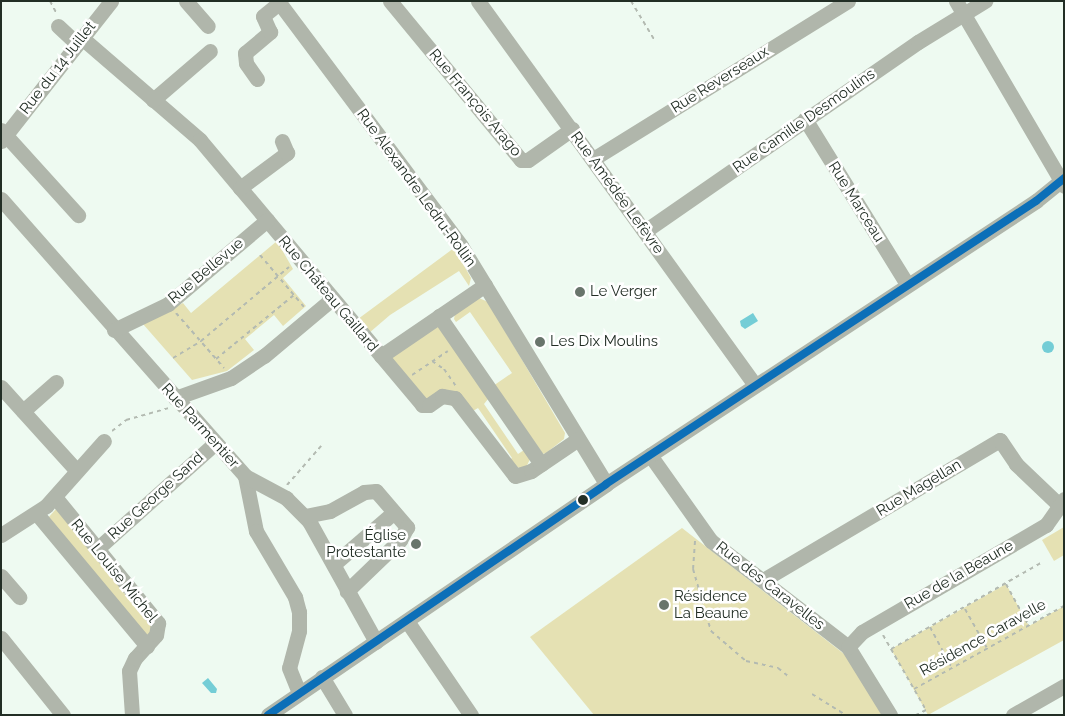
<!DOCTYPE html>
<meta charset="utf-8">
<style>
body{margin:0}
#map{position:relative;width:1065px;height:716px;overflow:hidden;background:#eefaf1;font-family:Raleway,sans-serif}
div>[style]{position:absolute}
[style*='--x']{left:calc(var(--x)*1px);top:calc(var(--y)*1px);width:calc(var(--w)*1px);rotate:calc(var(--a)*1deg)}
.green>*{inset:0;background:#e5e1b3}
.water>*{inset:0;background:#74cdd6}
.round{border-radius:50%}
.path>*{height:2px;margin-top:-1px;transform-origin:0;background:repeating-linear-gradient(90deg,#b3bab1 0 4px,transparent 0 8px)}
.minor>*{height:15px;margin:-7.5px;padding:0 7.5px;transform-origin:7.5px;border-radius:7.5px;background:#b0b6ab}
.bus-1>*{height:8px;margin:-4px;padding:0 4px;transform-origin:4px;border-radius:4px;background:#0c6fb8}
.dots>*{width:14px;height:14px;translate:-50% -50%;box-sizing:border-box;border:2px solid #fff;border-radius:50%}
span{translate:-50% -50%;white-space:nowrap;text-align:center;line-height:1.15;-webkit-text-stroke:5px #fff;paint-order:stroke}
.street-label{font-size:15px;color:#222e25}
.poi-label{font-size:15px;color:#222e25}
.left{translate:0 -50%;text-align:left}
.right{translate:-100% -50%;text-align:right}
.frame{position:absolute;inset:0;border:2px solid #222e25;pointer-events:none}
</style>
<div id="map">
<div class="green">
<div style="clip-path:polygon(277px 241px,293px 269px,283px 278px,306px 306px,283px 326px,274px 315px,245px 339px,254px 350px,227px 371px,192px 380px,143px 324px,183px 303px,191px 313px)"></div>
<div style="clip-path:polygon(454px 248px,471px 278px,469px 286px,459px 271px,390px 315px,369px 333px,358px 319px)"></div>
<div style="clip-path:polygon(479px 298px,488px 302px,565px 433px,564px 439px,546px 453px,543px 454px,493px 386px,512px 373px,470px 312px,456px 322px,454px 319px,455px 314px)"></div>
<div style="clip-path:polygon(438px 325px,488px 399px,484px 404px,518px 454px,524px 450px,530px 459px,525px 470px,506px 463px,512px 458px,478px 408px,473px 411px,423px 398px,391px 361px,391px 355px)"></div>
<div style="clip-path:polygon(56px 509px,154px 623px,154px 630px,146px 636px,48px 518px)"></div>
<div style="clip-path:polygon(1064px 527px,1064px 555px,1054px 561px,1042px 540px)"></div>
<div style="clip-path:polygon(682px 528px,848px 657px,882px 715px,594px 715px,530px 637px)"></div>
<div style="clip-path:polygon(1006px 584px,1029px 626px,1064px 606px,1064px 640px,928px 715px,891px 649px)"></div>
</div>
<div class="water">
<div style="clip-path:polygon(753px 313px,758px 321px,745px 329px,741px 326px,740px 321px)"></div>
<div class="round" style="left:1042px;top:341px;width:12px;height:12px"></div>
<div style="clip-path:polygon(208px 678px,217px 689px,216px 693px,211px 693px,202px 683px)"></div>
</div>
<div class="path">
<div style="--x:50;--y:1;--w:15;--a:62"></div>
<div style="--x:631;--y:1;--w:47;--a:59"></div>
<div style="--x:260;--y:255;--w:68;--a:49.8"></div>
<div style="--x:176;--y:313;--w:73;--a:48.9"></div>
<div style="--x:173;--y:358;--w:33;--a:-31"></div>
<div style="--x:201;--y:341;--w:115;--a:-40.1"></div>
<div style="--x:216;--y:359;--w:101;--a:-39.4"></div>
<div style="--x:432;--y:361;--w:14;--a:34"></div>
<div style="--x:444;--y:369;--w:21;--a:55"></div>
<div style="--x:412;--y:375;--w:43;--a:-33.7"></div>
<div style="--x:112;--y:431;--w:18;--a:-38"></div>
<div style="--x:126;--y:420;--w:45;--a:-15.6"></div>
<div style="--x:287;--y:485;--w:52;--a:-48.9"></div>
<div style="--x:695;--y:541;--w:28;--a:94"></div>
<div style="--x:693;--y:569;--w:65;--a:73.8"></div>
<div style="--x:711;--y:631;--w:46;--a:40.6"></div>
<div style="--x:746;--y:661;--w:33;--a:12"></div>
<div style="--x:778;--y:668;--w:14;--a:39"></div>
<div style="--x:1006;--y:584;--w:48;--a:61.3"></div>
<div style="--x:965;--y:609;--w:45;--a:60.6"></div>
<div style="--x:930;--y:627;--w:47;--a:61.8"></div>
<div style="--x:883;--y:635;--w:86;--a:60.2"></div>
<div style="--x:926;--y:710;--w:11;--a:153"></div>
<div style="--x:891;--y:649;--w:174;--a:-29.9"></div>
<div style="--x:914;--y:689;--w:171;--a:-29"></div>
<div style="--x:812;--y:694;--w:39;--a:32"></div>
</div>
<div class="minor">
<div style="--x:186;--y:1;--w:33;--a:49"></div>
<div style="--x:278;--y:1;--w:306;--a:53.2"></div>
<div style="--x:461;--y:246;--w:279;--a:58.6"></div>
<div style="--x:390;--y:1;--w:206;--a:50.5"></div>
<div style="--x:521;--y:160;--w:7;--a:0"></div>
<div style="--x:528;--y:160;--w:54;--a:-35.2"></div>
<div style="--x:478;--y:1;--w:473;--a:54.2"></div>
<div style="--x:956;--y:1;--w:214;--a:59.7"></div>
<div style="--x:58;--y:26;--w:26;--a:43"></div>
<div style="--x:82;--y:38;--w:156;--a:40.8"></div>
<div style="--x:200;--y:140;--w:346;--a:50"></div>
<div style="--x:422;--y:405;--w:7;--a:0"></div>
<div style="--x:429;--y:405;--w:16;--a:-35"></div>
<div style="--x:442;--y:396;--w:13;--a:9"></div>
<div style="--x:455;--y:398;--w:98;--a:52.4"></div>
<div style="--x:515;--y:476;--w:17;--a:-17"></div>
<div style="--x:531;--y:471;--w:57;--a:-34.2"></div>
<div style="--x:257;--y:79;--w:19;--a:-125"></div>
<div style="--x:246;--y:63;--w:10;--a:-96"></div>
<div style="--x:245;--y:53;--w:33;--a:-40"></div>
<div style="--x:270;--y:32;--w:17;--a:-114"></div>
<div style="--x:263;--y:16;--w:21;--a:-39"></div>
<div style="--x:153;--y:100;--w:75;--a:-40.7"></div>
<div style="--x:805;--y:119;--w:194;--a:58.3"></div>
<div style="--x:1;--y:130;--w:115;--a:47.8"></div>
<div style="--x:1;--y:141;--w:178;--a:-51.8"></div>
<div style="--x:593;--y:159;--w:300;--a:-31.8"></div>
<div style="--x:240;--y:188;--w:59;--a:-36.7"></div>
<div style="--x:287;--y:153;--w:13;--a:-113"></div>
<div style="--x:1;--y:199;--w:369;--a:48.6"></div>
<div style="--x:245;--y:476;--w:56;--a:78.7"></div>
<div style="--x:256;--y:531;--w:77;--a:59.4"></div>
<div style="--x:295;--y:597;--w:16;--a:75"></div>
<div style="--x:299;--y:612;--w:19;--a:90"></div>
<div style="--x:299;--y:631;--w:38;--a:105"></div>
<div style="--x:289;--y:668;--w:27;--a:68"></div>
<div style="--x:645;--y:231;--w:332;--a:-34.7"></div>
<div style="--x:918;--y:42;--w:79;--a:-31.5"></div>
<div style="--x:439;--y:316;--w:180;--a:55.4"></div>
<div style="--x:114;--y:330;--w:60;--a:-25.7"></div>
<div style="--x:168;--y:304;--w:130;--a:-40.3"></div>
<div style="--x:381;--y:356;--w:126;--a:-34.3"></div>
<div style="--x:1;--y:387;--w:113;--a:47.9"></div>
<div style="--x:175;--y:398;--w:59;--a:-19.7"></div>
<div style="--x:231;--y:378;--w:40;--a:-34"></div>
<div style="--x:264;--y:356;--w:89;--a:-40"></div>
<div style="--x:23;--y:411;--w:44;--a:-41.3"></div>
<div style="--x:650;--y:455;--w:105;--a:54.7"></div>
<div style="--x:711;--y:541;--w:173;--a:37.7"></div>
<div style="--x:848;--y:647;--w:80;--a:58.3"></div>
<div style="--x:245;--y:476;--w:47;--a:28.2"></div>
<div style="--x:286;--y:498;--w:33;--a:45"></div>
<div style="--x:309;--y:521;--w:138;--a:61"></div>
<div style="--x:55;--y:497;--w:163;--a:50.7"></div>
<div style="--x:158;--y:623;--w:12;--a:99"></div>
<div style="--x:156;--y:635;--w:31;--a:132"></div>
<div style="--x:135;--y:658;--w:14;--a:115"></div>
<div style="--x:129;--y:671;--w:44;--a:86.1"></div>
<div style="--x:37;--y:514;--w:172;--a:50.2"></div>
<div style="--x:305;--y:516;--w:25;--a:-11"></div>
<div style="--x:330;--y:511;--w:39;--a:-29"></div>
<div style="--x:364;--y:492;--w:12;--a:-5"></div>
<div style="--x:376;--y:491;--w:48;--a:49.3"></div>
<div style="--x:407;--y:527;--w:15;--a:118"></div>
<div style="--x:400;--y:540;--w:74;--a:136.1"></div>
<div style="--x:1;--y:535;--w:54;--a:-32.8"></div>
<div style="--x:46;--y:506;--w:87;--a:-48.3"></div>
<div style="--x:97;--y:549;--w:159;--a:-41.9"></div>
<div style="--x:334;--y:564;--w:79;--a:-40.9"></div>
<div style="--x:1;--y:576;--w:28;--a:49"></div>
<div style="--x:763;--y:580;--w:275;--a:-30.6"></div>
<div style="--x:1000;--y:440;--w:29;--a:56"></div>
<div style="--x:1016;--y:464;--w:58;--a:43.6"></div>
<div style="--x:407;--y:621;--w:114;--a:55.8"></div>
<div style="--x:1;--y:638;--w:99;--a:51.2"></div>
<div style="--x:848;--y:647;--w:21;--a:-47"></div>
<div style="--x:862;--y:632;--w:213;--a:-30.2"></div>
<div style="--x:1046;--y:525;--w:32;--a:-55"></div>
<div style="--x:322;--y:677;--w:44;--a:58.8"></div>
<div style="--x:268;--y:715;--w:409;--a:-34.3"></div>
<div style="--x:606;--y:484;--w:515;--a:-33.35"></div>
<div style="--x:1036;--y:201;--w:36;--a:-39"></div>
<div style="--x:1013;--y:715;--w:59;--a:-29.6"></div>
</div>
<div class="bus-1">
<div style="--x:268;--y:715;--w:409;--a:-34.3"></div>
<div style="--x:606;--y:484;--w:515;--a:-33.35"></div>
<div style="--x:1036;--y:201;--w:36;--a:-39"></div>
</div>
<div class="dots">
<div style="left:580px;top:292px;background:#69756c"></div>
<div style="left:540px;top:342px;background:#69756c"></div>
<div style="left:583px;top:500px;background:#222e25"></div>
<div style="left:416px;top:544px;background:#69756c"></div>
<div style="left:664px;top:605px;background:#69756c"></div>
</div>
<div class="street-label">
<span style="left:58px;top:68px;rotate:-52deg">Rue du 14 Juillet</span>
<span style="left:720px;top:80px;rotate:-32deg">Rue Reverseaux</span>
<span style="left:475px;top:103px;rotate:50deg">Rue François Arago</span>
<span style="left:804px;top:121px;rotate:-35deg">Rue Camille Desmoulins</span>
<span style="left:416px;top:188px;rotate:54deg">Rue Alexandre Ledru-Rollin</span>
<span style="left:617px;top:193px;rotate:54deg">Rue Amédée Lefèvre</span>
<span style="left:856px;top:202px;rotate:58deg">Rue Marceau</span>
<span style="left:206px;top:271px;rotate:-40deg">Rue Bellevue</span>
<span style="left:328px;top:294px;rotate:50deg">Rue Château Gaillard</span>
<span style="left:200px;top:426px;rotate:48deg">Rue Parmentier</span>
<span style="left:919px;top:488px;rotate:-31deg">Rue Magellan</span>
<span style="left:156px;top:496px;rotate:-42deg">Rue George Sand</span>
<span style="left:114px;top:571px;rotate:51deg">Rue Louise Michel</span>
<span style="left:959px;top:575px;rotate:-30deg">Rue de la Beaune</span>
<span style="left:770px;top:586px;rotate:38deg">Rue des Caravelles</span>
<span style="left:983px;top:638px;rotate:-29deg">Résidence Caravelle</span>
</div>
<div class="poi-label">
<span class="left" style="left:590px;top:292px">Le Verger</span>
<span class="left" style="left:550px;top:342px">Les Dix Moulins</span>
<span class="right" style="left:406px;top:544px">Église<br>Protestante</span>
<span class="left" style="left:674px;top:605px">Résidence<br>La Beaune</span>
</div>
<div class="frame"></div>
</div>
